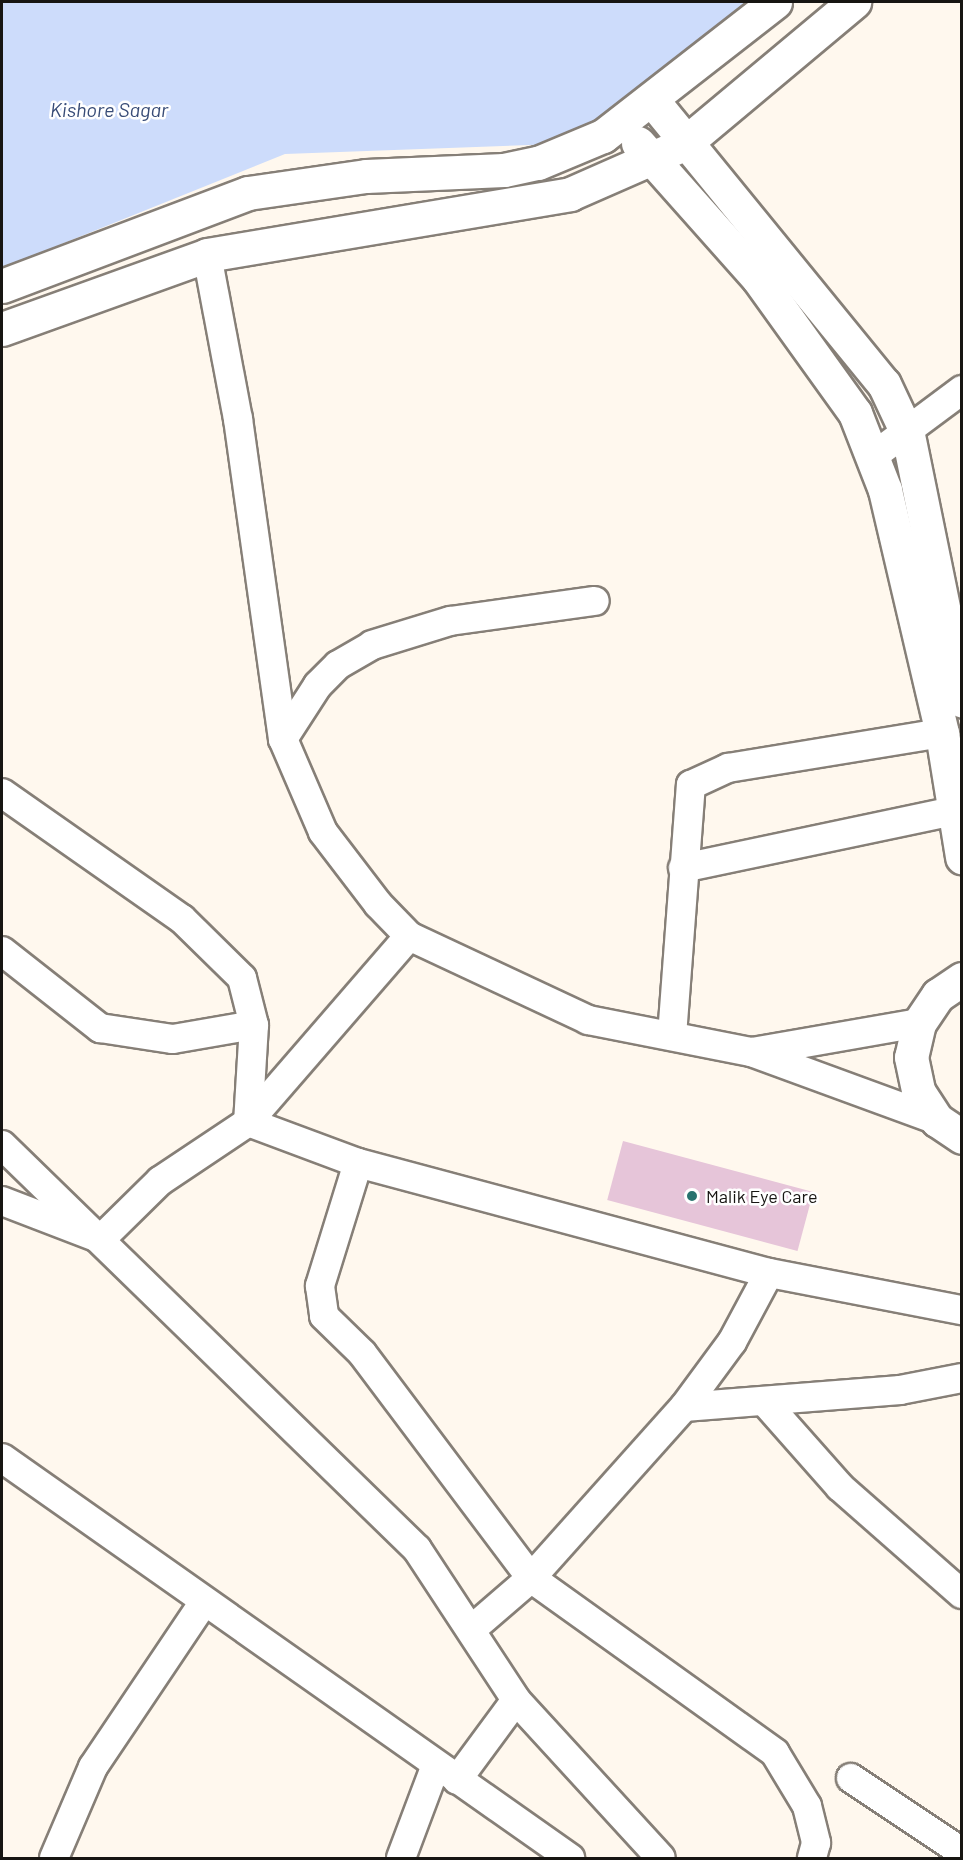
<!DOCTYPE html>
<style>
body{margin:0}
#map{position:relative;width:963px;height:1860px;overflow:hidden;background:#fff8ee;font-family:Barlow,sans-serif}
div>[style]{position:absolute}
[style*='--x']{left:calc(var(--x)*1px);top:calc(var(--y)*1px);width:calc(var(--w)*1px);rotate:calc(var(--a)*1deg)}
.water>*{inset:0;background:#cddcfb}
.building>*{inset:0;background:#e6c5d9;transform-origin:0 0}
.roads{filter:drop-shadow(2px 0 #867f77) drop-shadow(-2px 0 #867f77) drop-shadow(0 2px #867f77) drop-shadow(0 -2px #867f77)}
.minor>*{height:28px;margin:-14px;padding:0 14px;transform-origin:14px;border-radius:14px;background:#fff}
.tertiary>*{height:33px;margin:-16.5px;padding:0 16.5px;transform-origin:16.5px;border-radius:16.5px;background:#fff}
.dots>*{width:16px;height:16px;translate:-50% -50%;box-sizing:border-box;border:3px solid #fff;border-radius:50%}
span{translate:-50% -50%;white-space:nowrap;text-align:center;line-height:1.15;-webkit-text-stroke:5px #fff;paint-order:stroke}
.poi-label{font-size:18px;color:#171512}
.left{translate:0 -50%;text-align:left}
.water-label{font-size:20px;color:#384c77;font-style:italic}
.frame{position:absolute;inset:0;border:3px solid #171512;pointer-events:none}
</style>
<div id="map">
<div class="water">
<div style="clip-path:polygon(2px 2px,763px 2px,610px 126px,559px 144px,285px 154px,2px 268px)"></div>
</div>
<div class="building">
<div style="left:623px;top:1141px;width:197px;height:61px;rotate:15deg"></div>
</div>
<div class="roads">
<div class="minor">
<div style="--x:207;--y:255;--w:167;--a:79.3"></div>
<div style="--x:238;--y:419;--w:323;--a:82"></div>
<div style="--x:283;--y:739;--w:101;--a:66.7"></div>
<div style="--x:323;--y:832;--w:91;--a:52.6"></div>
<div style="--x:378;--y:904;--w:45;--a:45.9"></div>
<div style="--x:409;--y:936;--w:198;--a:25.1"></div>
<div style="--x:588;--y:1020;--w:166;--a:11.1"></div>
<div style="--x:751;--y:1052;--w:198;--a:20.1"></div>
<div style="--x:872;--y:457;--w:112;--a:-36.7"></div>
<div style="--x:283;--y:739;--w:64;--a:-57.1"></div>
<div style="--x:318;--y:685;--w:28;--a:-45"></div>
<div style="--x:338;--y:665;--w:39;--a:-30"></div>
<div style="--x:372;--y:645;--w:82;--a:-17.1"></div>
<div style="--x:450;--y:621;--w:146;--a:-7.9"></div>
<div style="--x:2;--y:793;--w:220;--a:35"></div>
<div style="--x:182;--y:919;--w:84;--a:44.5"></div>
<div style="--x:242;--y:978;--w:49;--a:75.7"></div>
<div style="--x:254;--y:1025;--w:97;--a:93.5"></div>
<div style="--x:683;--y:868;--w:277;--a:-11.9"></div>
<div style="--x:2;--y:951;--w:125;--a:38.2"></div>
<div style="--x:100;--y:1028;--w:74;--a:8.6"></div>
<div style="--x:173;--y:1039;--w:82;--a:-9.8"></div>
<div style="--x:672;--y:1036;--w:252;--a:-85.7"></div>
<div style="--x:691;--y:785;--w:41;--a:-24.7"></div>
<div style="--x:728;--y:768;--w:217;--a:-9.3"></div>
<div style="--x:753;--y:1052;--w:169;--a:-9.9"></div>
<div style="--x:248;--y:1122;--w:246;--a:-49.1"></div>
<div style="--x:2;--y:1145;--w:579;--a:44.23"></div>
<div style="--x:417;--y:1549;--w:181;--a:56.7"></div>
<div style="--x:516;--y:1700;--w:214;--a:47.5"></div>
<div style="--x:358;--y:1163;--w:129;--a:107.2"></div>
<div style="--x:320;--y:1286;--w:30;--a:82"></div>
<div style="--x:324;--y:1316;--w:53;--a:44.2"></div>
<div style="--x:362;--y:1353;--w:281;--a:53.1"></div>
<div style="--x:531;--y:1578;--w:300;--a:35.6"></div>
<div style="--x:775;--y:1753;--w:62;--a:58.9"></div>
<div style="--x:807;--y:1806;--w:38;--a:76"></div>
<div style="--x:816;--y:1843;--w:16;--a:105"></div>
<div style="--x:2;--y:1201;--w:106;--a:21"></div>
<div style="--x:101;--y:1239;--w:83;--a:-44.5"></div>
<div style="--x:160;--y:1181;--w:106;--a:-33.8"></div>
<div style="--x:248;--y:1122;--w:117;--a:20.4"></div>
<div style="--x:358;--y:1163;--w:425;--a:15"></div>
<div style="--x:769;--y:1273;--w:197;--a:10.9"></div>
<div style="--x:764;--y:1401;--w:115;--a:48.5"></div>
<div style="--x:840;--y:1487;--w:162;--a:41.3"></div>
<div style="--x:684;--y:1407;--w:217;--a:-4.5"></div>
<div style="--x:900;--y:1390;--w:63;--a:-11"></div>
<div style="--x:2;--y:1458;--w:695;--a:35.15"></div>
<div style="--x:472;--y:1629;--w:78;--a:-40.8"></div>
<div style="--x:531;--y:1578;--w:229;--a:-48.2"></div>
<div style="--x:684;--y:1407;--w:81;--a:-53.6"></div>
<div style="--x:732;--y:1342;--w:78;--a:-61.8"></div>
<div style="--x:851;--y:1778;--w:133;--a:33.7"></div>
<div style="--x:457;--y:1780;--w:99;--a:-53.6"></div>
<div style="--x:54;--y:1858;--w:99;--a:-66.8"></div>
<div style="--x:93;--y:1767;--w:197;--a:-56.1"></div>
<div style="--x:401;--y:1858;--w:99;--a:-69.4"></div>
</div>
<div class="tertiary">
<div style="--x:652;--y:100;--w:367;--a:50.8"></div>
<div style="--x:884;--y:384;--w:56;--a:64.8"></div>
<div style="--x:908;--y:435;--w:271;--a:78.5"></div>
<div style="--x:638;--y:143;--w:181;--a:48.4"></div>
<div style="--x:758;--y:278;--w:166;--a:54.3"></div>
<div style="--x:855;--y:413;--w:83;--a:68.7"></div>
<div style="--x:885;--y:490;--w:250;--a:76.8"></div>
<div style="--x:942;--y:733;--w:126;--a:80.8"></div>
<div style="--x:2;--y:286;--w:263;--a:-20.7"></div>
<div style="--x:248;--y:193;--w:119;--a:-8.2"></div>
<div style="--x:366;--y:176;--w:138;--a:-2.5"></div>
<div style="--x:504;--y:170;--w:35;--a:-12"></div>
<div style="--x:538;--y:163;--w:70;--a:-22.6"></div>
<div style="--x:603;--y:136;--w:218;--a:-37.9"></div>
<div style="--x:2;--y:329;--w:218;--a:-19.8"></div>
<div style="--x:207;--y:255;--w:368;--a:-9.5"></div>
<div style="--x:570;--y:194;--w:124;--a:-23.7"></div>
<div style="--x:684;--y:144;--w:222;--a:-39.9"></div>
<div style="--x:962;--y:979;--w:29;--a:146"></div>
<div style="--x:938;--y:995;--w:34;--a:124"></div>
<div style="--x:919;--y:1023;--w:35;--a:103"></div>
<div style="--x:911;--y:1057;--w:35;--a:78"></div>
<div style="--x:918;--y:1091;--w:35;--a:57"></div>
<div style="--x:937;--y:1120;--w:30;--a:34"></div>
</div>
</div>
<div class="dots">
<div style="left:692px;top:1196px;background:#28726e"></div>
</div>
<div class="poi-label">
<span class="left" style="left:706px;top:1196px">Malik Eye Care</span>
</div>
<div class="water-label">
<span style="left:109px;top:109px">Kishore Sagar</span>
</div>
<div class="frame"></div>
</div>
